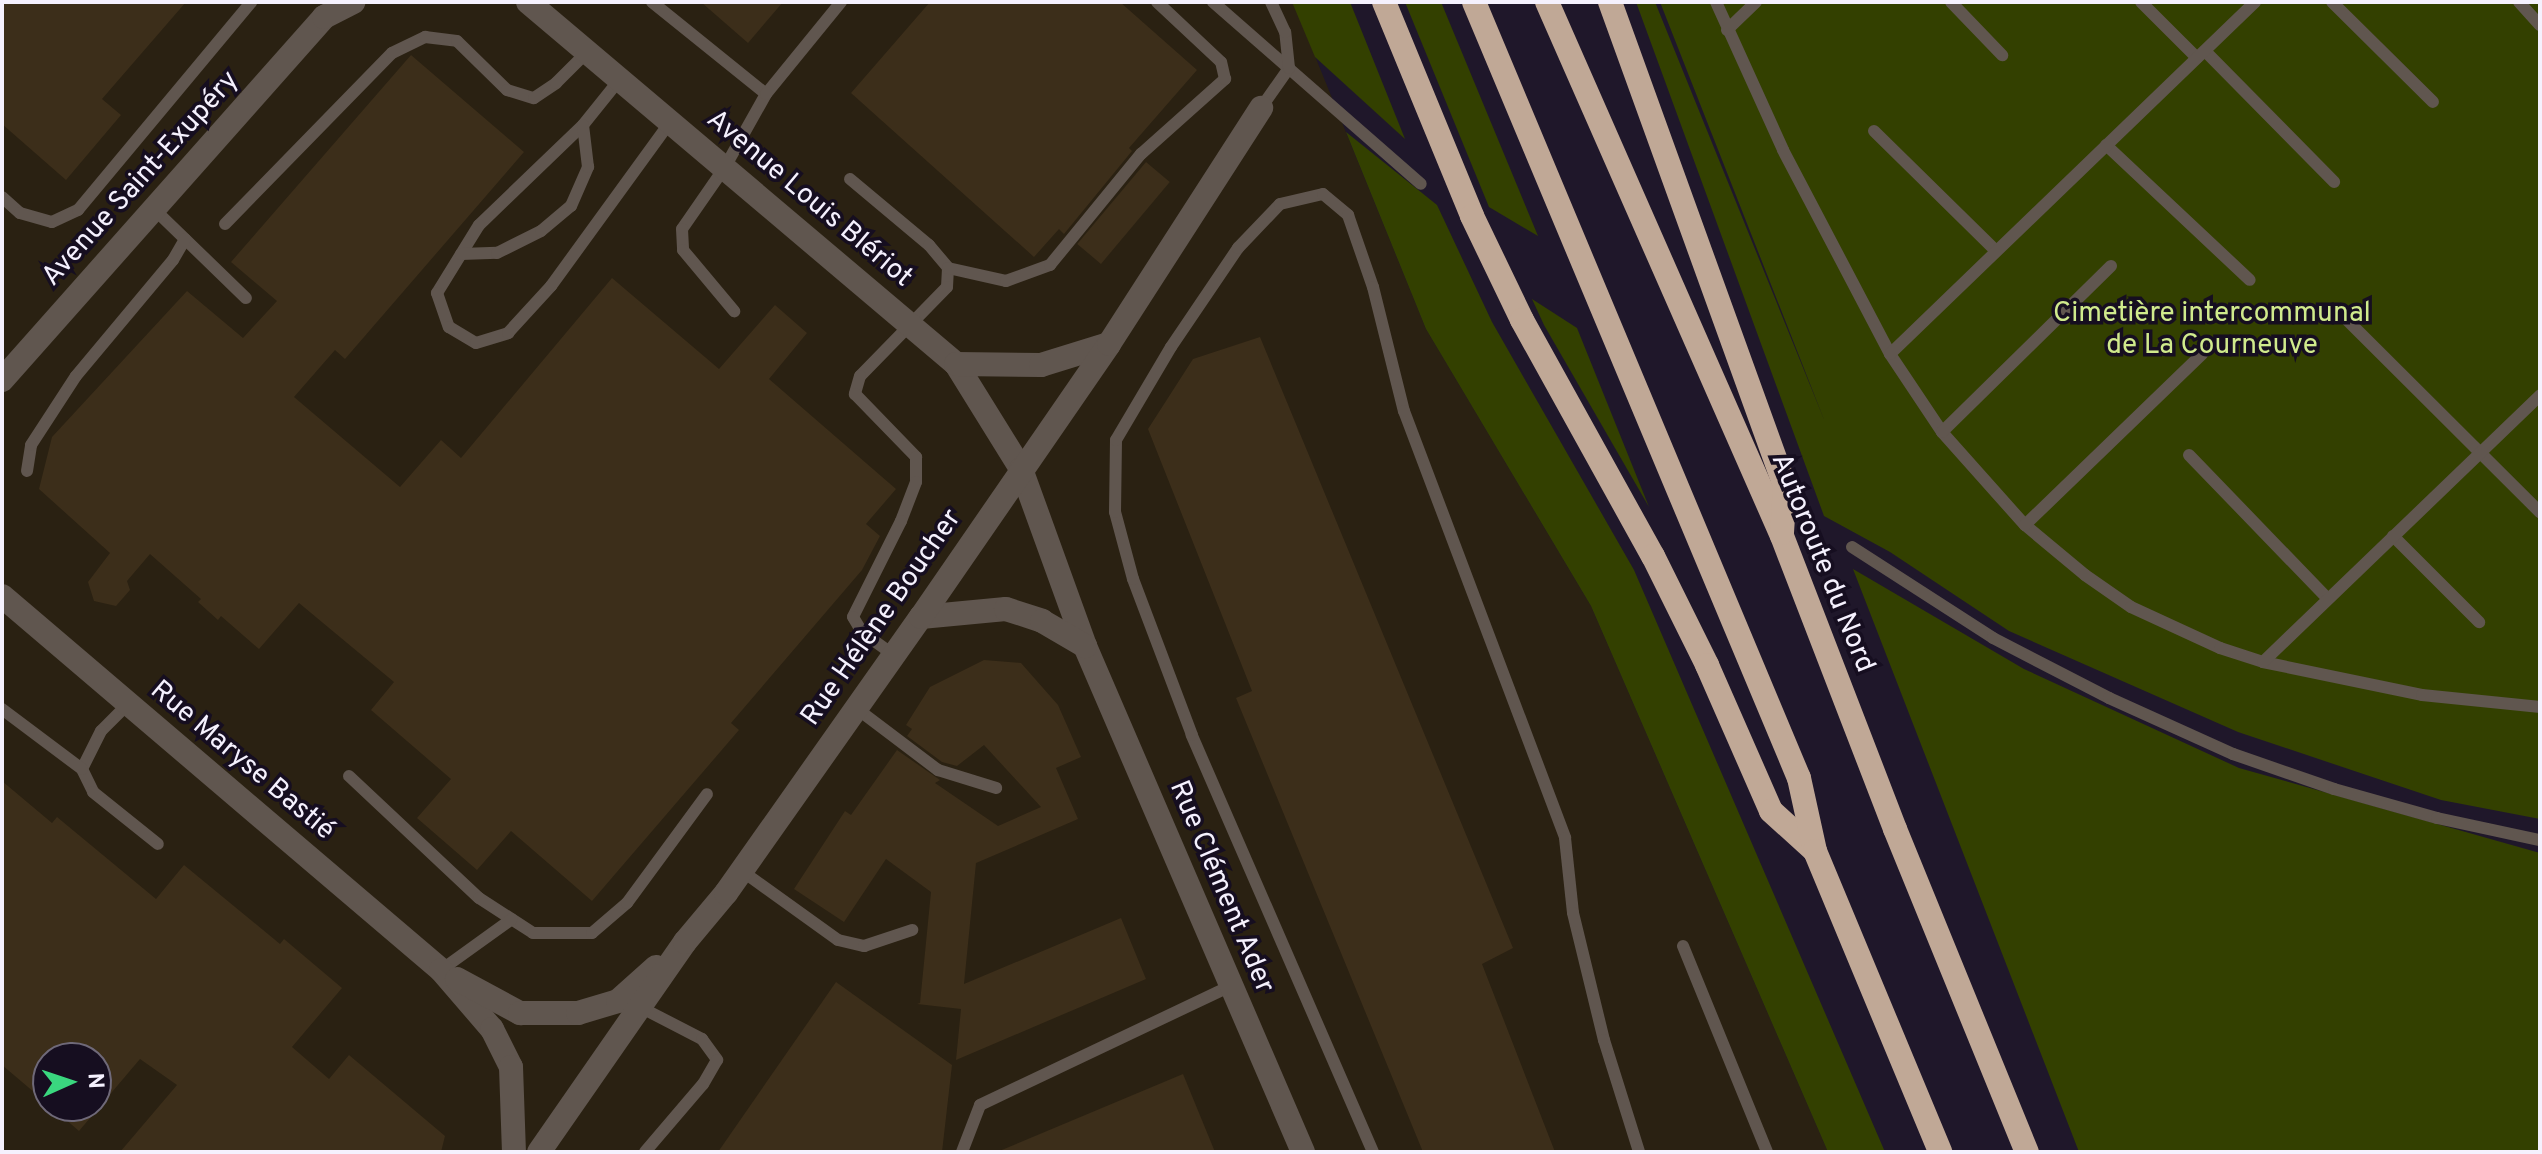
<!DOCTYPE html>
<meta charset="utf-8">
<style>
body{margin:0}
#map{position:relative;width:2542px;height:1154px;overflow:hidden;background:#1f172a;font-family:Overpass,sans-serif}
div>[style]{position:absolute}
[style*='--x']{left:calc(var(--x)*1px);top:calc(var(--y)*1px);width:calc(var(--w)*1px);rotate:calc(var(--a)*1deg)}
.industrial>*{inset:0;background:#2a2112}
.green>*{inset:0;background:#334000}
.building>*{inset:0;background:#3c2e1a;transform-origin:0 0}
.lane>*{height:12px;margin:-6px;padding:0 6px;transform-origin:6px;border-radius:6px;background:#60564f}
.street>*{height:24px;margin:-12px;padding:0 12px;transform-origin:12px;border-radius:12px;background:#60564f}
.highway>*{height:24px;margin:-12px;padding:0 12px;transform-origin:12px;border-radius:12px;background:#c0a896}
span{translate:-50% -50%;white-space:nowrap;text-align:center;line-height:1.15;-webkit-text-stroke:7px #160e20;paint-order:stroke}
.street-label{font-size:28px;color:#f5f1fe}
.park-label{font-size:28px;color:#d0ea8c}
.frame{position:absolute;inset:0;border:4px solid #f5f1fe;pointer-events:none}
.north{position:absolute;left:32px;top:1042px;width:80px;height:80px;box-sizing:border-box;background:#160e20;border:2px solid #6f6979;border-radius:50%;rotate:87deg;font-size:22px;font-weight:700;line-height:32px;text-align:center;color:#f5f1fe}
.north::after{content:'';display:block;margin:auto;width:28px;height:36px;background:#3ad77f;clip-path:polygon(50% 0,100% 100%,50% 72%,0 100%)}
</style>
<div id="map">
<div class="industrial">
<div style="clip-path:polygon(evenodd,2px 2px,1293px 2px,1426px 329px,1591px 606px,1828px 1152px,2px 1152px,2px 2px,48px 1058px,96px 1058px,96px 1106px,48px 1106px,48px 1058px)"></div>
</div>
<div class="green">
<div style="clip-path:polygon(1292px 2px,1350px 2px,1405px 139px,1315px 57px)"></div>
<div style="clip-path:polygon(1405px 2px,1441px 2px,1538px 236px,1489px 207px)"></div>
<div style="clip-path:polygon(1636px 2px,1655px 2px,1825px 422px,1660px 2px,2540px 2px,2540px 819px,2441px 800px,2238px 732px,2009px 631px,1890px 552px,1824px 516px)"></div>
<div style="clip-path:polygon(1346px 132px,1437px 205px,1492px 322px,1634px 570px,1885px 1152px,1828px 1152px,1591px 606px,1426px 329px)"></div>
<div style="clip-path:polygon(1532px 299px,1577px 328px,1649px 507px,1544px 325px)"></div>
<div style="clip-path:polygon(1853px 569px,2024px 669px,2239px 768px,2540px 853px,2540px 1152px,2079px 1152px)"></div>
</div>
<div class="building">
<div style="clip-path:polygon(2px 2px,186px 2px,102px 99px,121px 115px,66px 180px,2px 124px)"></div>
<div style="clip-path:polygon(701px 2px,783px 2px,748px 43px)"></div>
<div style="clip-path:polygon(930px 2px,1120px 2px,1197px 70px,1129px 148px,1132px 151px,1064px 234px,1059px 229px,1034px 257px,851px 93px)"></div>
<div style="clip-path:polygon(411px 55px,524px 152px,345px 359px,335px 350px,294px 397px,400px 487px,441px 440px,461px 458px,612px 278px,719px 369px,775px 305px,807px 333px,769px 379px,896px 489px,866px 524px,880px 536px,862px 570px,731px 723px,739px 730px,592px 901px,511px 831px,477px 870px,417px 818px,451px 779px,371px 710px,394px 682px,299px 603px,259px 649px,221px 616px,218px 620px,198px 602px,201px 599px,150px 554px,127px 581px,130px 590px,116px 606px,94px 601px,88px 582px,110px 553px,39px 489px,52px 437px,187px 291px,243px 338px,277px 301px,231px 262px)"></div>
<div style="left:1146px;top:162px;width:31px;height:107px;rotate:40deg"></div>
<div style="clip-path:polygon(1260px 337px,1513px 948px,1482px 964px,1555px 1152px,1423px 1152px,1236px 698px,1252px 691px,1148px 429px,1193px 359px)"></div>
<div style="clip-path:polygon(984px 660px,1021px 663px,1058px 705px,1081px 757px,1056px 768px,1078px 819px,976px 863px,964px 984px,1121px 918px,1146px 979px,956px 1060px,961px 1009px,917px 1004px,920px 1003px,931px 892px,886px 859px,844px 922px,794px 889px,845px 811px,851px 815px,897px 750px,940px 780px,935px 783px,998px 826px,1041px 807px,984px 745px,957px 766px,942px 762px,907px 736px,912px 729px,906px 725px,930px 687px)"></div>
<div style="clip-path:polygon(2px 781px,52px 823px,57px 817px,156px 899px,184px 865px,280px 944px,284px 939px,342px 988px,292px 1047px,329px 1079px,349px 1055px,445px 1136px,441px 1152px,120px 1152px,177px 1085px,140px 1059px,79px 1131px,50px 1106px,96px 1106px,96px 1058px,48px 1058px,48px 1104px,2px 1065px)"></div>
<div style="clip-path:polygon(836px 982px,952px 1065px,942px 1152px,718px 1152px)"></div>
<div style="clip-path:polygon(1183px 1074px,1215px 1152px,997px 1152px)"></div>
</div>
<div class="lane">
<div style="--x:652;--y:2;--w:146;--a:38.9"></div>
<div style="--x:766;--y:94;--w:84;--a:119.3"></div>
<div style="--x:725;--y:167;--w:75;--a:124.7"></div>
<div style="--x:682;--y:229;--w:21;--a:87"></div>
<div style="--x:683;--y:250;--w:80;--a:50.1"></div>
<div style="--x:1213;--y:2;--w:276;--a:41.2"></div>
<div style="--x:1716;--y:2;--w:162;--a:65.6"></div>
<div style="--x:1783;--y:150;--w:230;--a:62.3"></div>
<div style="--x:1890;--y:354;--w:94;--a:56.3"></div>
<div style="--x:1942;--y:432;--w:125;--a:48.3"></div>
<div style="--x:2025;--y:525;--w:78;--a:39.8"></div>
<div style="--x:2085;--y:575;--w:56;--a:34.8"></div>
<div style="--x:2131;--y:607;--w:98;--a:24.7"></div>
<div style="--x:2220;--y:648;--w:45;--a:18"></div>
<div style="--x:2263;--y:662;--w:162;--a:11.7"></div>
<div style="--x:2422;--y:695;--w:119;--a:5.8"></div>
<div style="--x:1951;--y:2;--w:74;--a:46.1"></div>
<div style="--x:2141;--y:2;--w:79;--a:45"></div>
<div style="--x:2332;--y:2;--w:142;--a:44.7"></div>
<div style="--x:2519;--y:2;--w:31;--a:48"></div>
<div style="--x:1727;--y:30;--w:40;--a:-44"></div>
<div style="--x:2205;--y:51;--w:184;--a:45.4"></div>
<div style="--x:620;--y:79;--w:59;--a:128.8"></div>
<div style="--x:583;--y:125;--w:144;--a:136.1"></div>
<div style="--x:479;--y:225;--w:80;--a:121.7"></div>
<div style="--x:437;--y:293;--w:36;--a:71"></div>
<div style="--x:449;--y:327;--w:31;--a:31"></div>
<div style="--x:476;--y:343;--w:34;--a:-17"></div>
<div style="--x:508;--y:333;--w:64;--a:-47.5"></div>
<div style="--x:551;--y:286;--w:204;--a:-54"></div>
<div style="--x:766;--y:94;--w:119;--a:-50.8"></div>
<div style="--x:1261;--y:108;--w:49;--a:-55"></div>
<div style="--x:1289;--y:68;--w:36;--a:-96"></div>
<div style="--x:1285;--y:32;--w:33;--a:-115"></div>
<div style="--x:1874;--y:131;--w:171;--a:44.5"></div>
<div style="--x:2106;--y:145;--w:197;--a:43.2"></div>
<div style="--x:850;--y:179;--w:103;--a:39.9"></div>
<div style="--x:929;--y:245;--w:30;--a:50"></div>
<div style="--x:948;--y:268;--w:19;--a:93"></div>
<div style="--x:947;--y:287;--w:124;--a:134.3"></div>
<div style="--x:860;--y:376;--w:19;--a:106"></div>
<div style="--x:855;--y:394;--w:88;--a:45.9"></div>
<div style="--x:916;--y:457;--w:25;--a:90"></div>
<div style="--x:916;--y:482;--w:42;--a:111"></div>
<div style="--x:901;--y:521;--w:107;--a:116.6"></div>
<div style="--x:853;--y:617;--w:17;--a:59"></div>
<div style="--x:862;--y:632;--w:39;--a:36"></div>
<div style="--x:2;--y:197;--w:24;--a:42"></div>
<div style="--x:20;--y:213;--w:33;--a:16"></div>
<div style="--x:52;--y:222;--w:29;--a:-25"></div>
<div style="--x:78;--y:210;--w:271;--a:-50.2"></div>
<div style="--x:154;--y:209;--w:128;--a:44.1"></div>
<div style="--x:225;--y:224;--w:239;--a:-45.7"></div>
<div style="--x:392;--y:53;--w:37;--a:-26"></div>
<div style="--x:425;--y:37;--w:32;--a:7"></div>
<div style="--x:457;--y:41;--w:70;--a:44.4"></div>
<div style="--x:507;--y:90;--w:28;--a:17"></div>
<div style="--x:534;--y:98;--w:27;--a:-34"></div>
<div style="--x:556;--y:83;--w:44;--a:-45"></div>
<div style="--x:461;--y:254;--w:36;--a:-2"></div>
<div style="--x:497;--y:253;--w:49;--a:-26.6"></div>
<div style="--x:541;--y:231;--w:39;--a:-40"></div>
<div style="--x:571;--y:206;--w:43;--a:-66.4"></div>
<div style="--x:588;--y:167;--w:42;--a:-96.8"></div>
<div style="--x:948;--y:268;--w:59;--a:12.6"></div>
<div style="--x:1006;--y:281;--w:47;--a:-20"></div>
<div style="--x:1050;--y:265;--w:144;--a:-50.7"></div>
<div style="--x:1141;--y:154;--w:113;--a:-41.8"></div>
<div style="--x:1225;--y:79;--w:17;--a:-103"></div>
<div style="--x:1221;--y:62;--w:88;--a:-136.8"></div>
<div style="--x:2339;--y:312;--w:284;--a:44.9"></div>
<div style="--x:1890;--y:354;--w:507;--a:-43.96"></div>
<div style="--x:1942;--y:432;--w:237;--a:-44.5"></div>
<div style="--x:2189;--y:455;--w:200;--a:46"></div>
<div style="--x:27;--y:471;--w:26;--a:-81"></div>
<div style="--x:31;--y:445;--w:82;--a:-56.9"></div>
<div style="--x:76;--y:376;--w:151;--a:-50.1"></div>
<div style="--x:173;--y:260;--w:24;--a:-60"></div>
<div style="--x:2025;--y:525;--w:246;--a:-44"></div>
<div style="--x:2393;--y:536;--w:122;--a:45"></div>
<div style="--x:1852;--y:547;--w:168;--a:32.8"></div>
<div style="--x:1993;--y:638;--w:131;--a:27.3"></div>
<div style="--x:2109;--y:698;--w:136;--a:24.3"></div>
<div style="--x:2233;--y:754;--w:107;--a:19.1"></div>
<div style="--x:2334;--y:789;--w:107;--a:15.7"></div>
<div style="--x:2437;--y:818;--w:105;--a:12.1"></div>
<div style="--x:2263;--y:662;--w:385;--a:-43.9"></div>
<div style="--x:128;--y:704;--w:38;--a:135"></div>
<div style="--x:101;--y:731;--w:42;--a:116.6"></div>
<div style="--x:82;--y:769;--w:25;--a:64"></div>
<div style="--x:93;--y:792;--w:83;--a:38.7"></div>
<div style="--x:856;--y:708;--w:103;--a:37.1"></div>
<div style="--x:938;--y:770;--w:61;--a:17.2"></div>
<div style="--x:2;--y:709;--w:100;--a:36.9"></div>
<div style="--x:349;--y:776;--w:178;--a:43.2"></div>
<div style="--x:479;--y:898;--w:64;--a:32.9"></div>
<div style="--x:533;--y:933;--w:59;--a:0"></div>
<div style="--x:592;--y:933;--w:46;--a:-40.6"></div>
<div style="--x:627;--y:903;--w:135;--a:-53.7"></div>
<div style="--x:742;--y:871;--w:118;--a:35.7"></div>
<div style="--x:838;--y:940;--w:27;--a:13"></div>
<div style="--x:864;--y:946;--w:51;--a:-18.4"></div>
<div style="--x:1683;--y:946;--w:222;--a:67.8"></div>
<div style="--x:441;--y:970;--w:87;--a:-35.7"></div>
<div style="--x:640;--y:1007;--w:70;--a:27.3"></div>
<div style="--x:702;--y:1039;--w:26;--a:54"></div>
<div style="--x:717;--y:1060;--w:28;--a:120"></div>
<div style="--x:703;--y:1084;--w:89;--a:130.5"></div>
<div style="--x:962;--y:1152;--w:50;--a:-69"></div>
<div style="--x:980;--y:1105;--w:278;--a:-25.4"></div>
<div style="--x:1373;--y:1152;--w:455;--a:-113.5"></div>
<div style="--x:1192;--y:735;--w:167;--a:-110.7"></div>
<div style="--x:1133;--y:579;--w:69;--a:-105"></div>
<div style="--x:1115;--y:512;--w:72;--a:-89.2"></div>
<div style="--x:1116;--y:440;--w:108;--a:-59.4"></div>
<div style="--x:1171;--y:347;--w:120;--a:-55.9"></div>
<div style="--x:1238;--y:248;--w:61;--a:-46.3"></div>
<div style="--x:1280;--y:204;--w:44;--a:-13.1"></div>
<div style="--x:1323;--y:194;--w:33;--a:40"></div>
<div style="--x:1348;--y:215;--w:76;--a:70.9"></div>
<div style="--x:1373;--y:287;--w:128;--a:76"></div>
<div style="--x:1404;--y:411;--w:456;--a:69.3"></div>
<div style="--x:1565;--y:838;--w:75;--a:83.9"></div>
<div style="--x:1573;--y:913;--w:131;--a:76.3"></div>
<div style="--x:1604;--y:1040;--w:117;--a:72.6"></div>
</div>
<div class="street">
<div style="--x:528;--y:2;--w:561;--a:40.22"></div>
<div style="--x:956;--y:364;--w:123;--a:58.2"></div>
<div style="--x:1021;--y:469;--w:188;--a:70.1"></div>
<div style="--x:1085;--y:646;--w:551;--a:66.69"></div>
<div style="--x:956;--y:364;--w:85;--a:0.7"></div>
<div style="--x:1041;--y:365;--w:71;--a:-17.2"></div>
<div style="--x:2;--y:380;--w:485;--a:-48.4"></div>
<div style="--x:324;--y:17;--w:33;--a:-27"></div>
<div style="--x:2;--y:596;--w:577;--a:40.43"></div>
<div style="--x:441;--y:970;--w:78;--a:49.2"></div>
<div style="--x:492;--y:1029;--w:42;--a:63.4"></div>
<div style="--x:511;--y:1067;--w:85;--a:88"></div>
<div style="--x:921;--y:617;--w:85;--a:-5.4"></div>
<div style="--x:1006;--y:609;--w:38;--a:18"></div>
<div style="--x:1042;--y:621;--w:50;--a:30.2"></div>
<div style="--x:457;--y:979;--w:72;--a:28.4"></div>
<div style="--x:520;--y:1013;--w:58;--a:0"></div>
<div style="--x:578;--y:1013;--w:42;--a:-16.7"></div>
<div style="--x:618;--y:1001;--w:51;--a:-41.8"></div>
<div style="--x:539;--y:1152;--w:256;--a:-55.2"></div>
<div style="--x:685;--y:942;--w:64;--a:-50.1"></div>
<div style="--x:726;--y:893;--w:338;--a:-54.8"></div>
<div style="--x:921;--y:617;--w:331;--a:-55.4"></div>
<div style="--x:1109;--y:344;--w:281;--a:-57.2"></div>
</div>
<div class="highway">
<div style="--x:1384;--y:2;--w:231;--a:67.6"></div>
<div style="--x:1472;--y:216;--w:115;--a:64.3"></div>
<div style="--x:1522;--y:320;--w:270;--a:61"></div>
<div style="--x:1653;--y:556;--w:122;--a:63.6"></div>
<div style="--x:1707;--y:665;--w:159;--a:66.3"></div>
<div style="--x:1771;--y:811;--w:59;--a:42.3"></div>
<div style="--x:1474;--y:2;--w:841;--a:67.28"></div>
<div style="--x:1799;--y:778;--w:75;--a:77.6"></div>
<div style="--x:1815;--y:851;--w:326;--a:67.4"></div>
<div style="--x:1547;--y:2;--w:583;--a:66.25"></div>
<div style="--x:1782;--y:536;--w:314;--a:68.9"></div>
<div style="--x:1895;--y:829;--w:349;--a:67.8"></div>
<div style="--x:1610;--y:2;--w:515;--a:70.12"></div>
<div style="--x:1785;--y:486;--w:47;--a:93.7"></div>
</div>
<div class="street-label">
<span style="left:141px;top:179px;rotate:-48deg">Avenue Saint-Exupéry</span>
<span style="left:809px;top:199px;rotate:40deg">Avenue Louis Blériot</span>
<span style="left:1822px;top:563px;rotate:68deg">Autoroute du Nord</span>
<span style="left:882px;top:618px;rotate:-55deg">Rue Hélène Boucher</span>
<span style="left:242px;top:761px;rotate:40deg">Rue Maryse Bastié</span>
<span style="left:1221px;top:887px;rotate:67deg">Rue Clément Ader</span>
</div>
<div class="park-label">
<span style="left:2212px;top:330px">Cimetière intercommunal<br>de La Courneuve</span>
</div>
<div class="frame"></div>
<div class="north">N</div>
</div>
